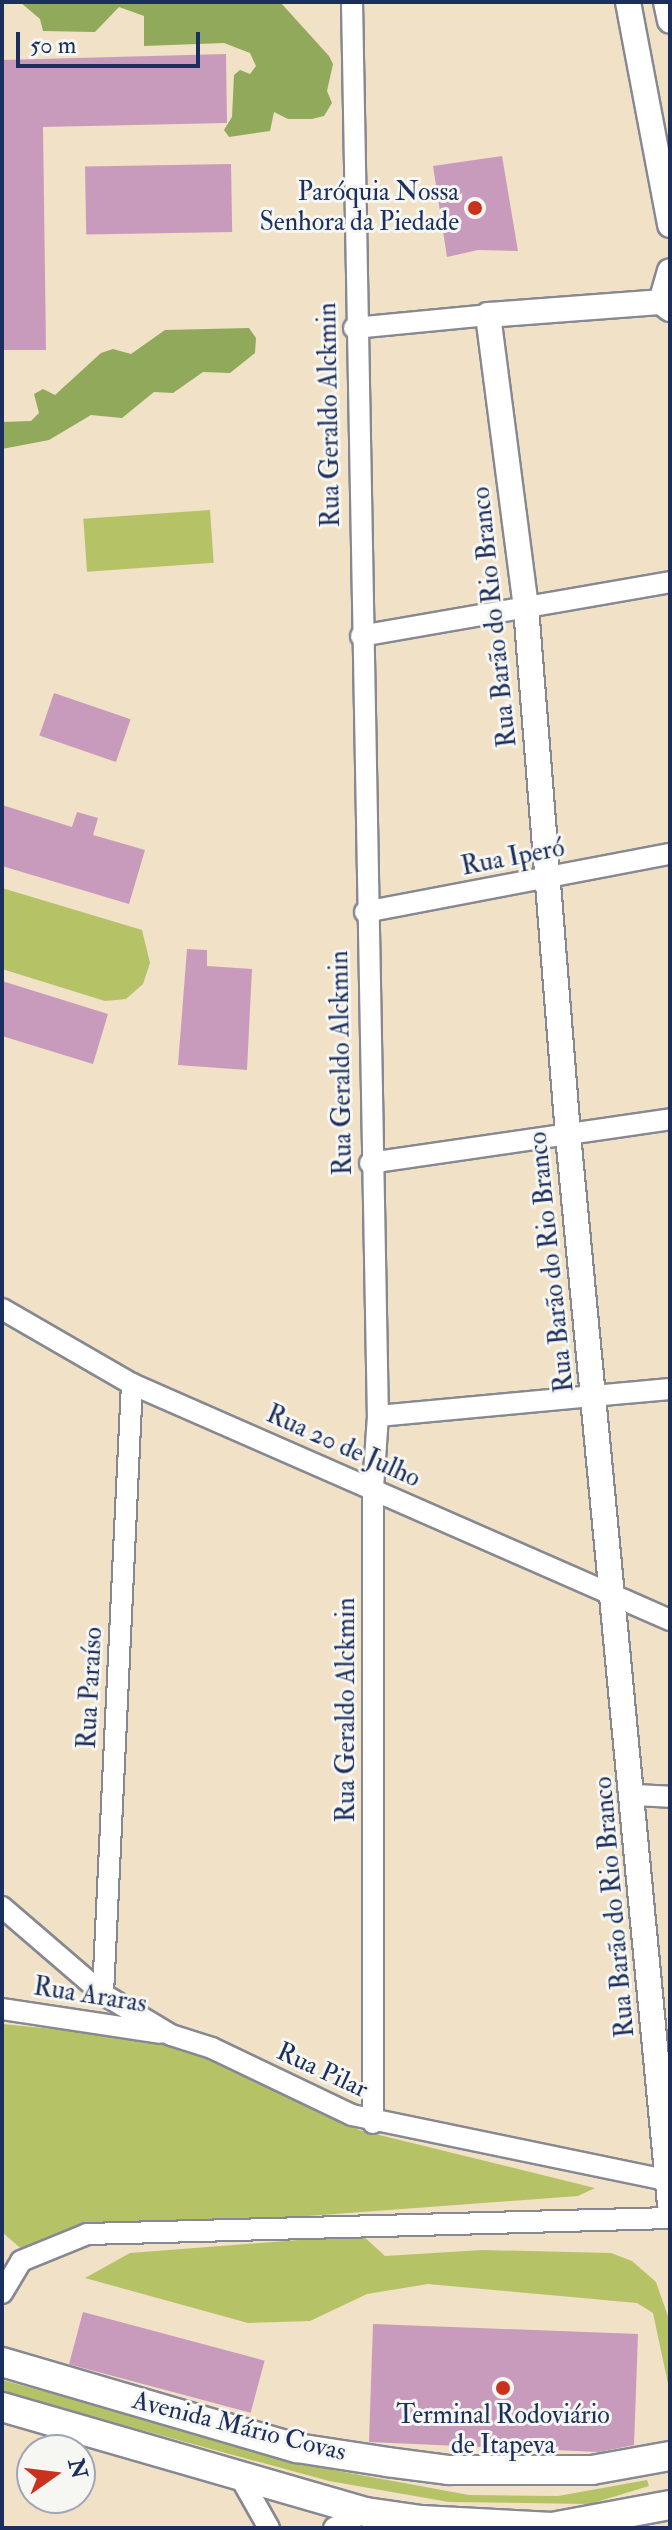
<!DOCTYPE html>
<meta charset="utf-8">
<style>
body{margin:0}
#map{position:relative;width:672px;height:2530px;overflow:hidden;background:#f1e1c6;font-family:"IM FELL Double Pica",serif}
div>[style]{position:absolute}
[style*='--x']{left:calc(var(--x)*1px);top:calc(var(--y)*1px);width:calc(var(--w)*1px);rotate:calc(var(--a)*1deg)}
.green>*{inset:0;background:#b5c366;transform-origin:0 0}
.forest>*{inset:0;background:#90a95b}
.building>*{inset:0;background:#c89bbd;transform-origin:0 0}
.roads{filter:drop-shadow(2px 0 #868892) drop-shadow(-2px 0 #868892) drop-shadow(0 2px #868892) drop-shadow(0 -2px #868892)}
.minor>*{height:20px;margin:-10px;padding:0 10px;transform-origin:10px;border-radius:10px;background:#fff}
.tertiary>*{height:24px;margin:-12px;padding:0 12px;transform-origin:12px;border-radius:12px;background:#fff}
.secondary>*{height:28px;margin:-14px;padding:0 14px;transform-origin:14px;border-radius:14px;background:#fff}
.dots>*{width:22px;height:22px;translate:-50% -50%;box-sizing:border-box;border:4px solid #f6f6f2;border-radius:50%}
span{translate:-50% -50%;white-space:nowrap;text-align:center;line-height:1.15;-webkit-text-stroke:6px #f6f6f2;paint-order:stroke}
.poi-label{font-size:26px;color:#1b2f5e}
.right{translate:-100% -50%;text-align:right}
.street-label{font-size:26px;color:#1b2f5e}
.frame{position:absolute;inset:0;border:4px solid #1b2f5e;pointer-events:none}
.north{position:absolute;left:16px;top:2434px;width:80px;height:80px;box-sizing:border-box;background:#f6f6f2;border:2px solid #9ea6b7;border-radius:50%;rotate:76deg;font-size:22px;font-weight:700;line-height:32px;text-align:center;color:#1b2f5e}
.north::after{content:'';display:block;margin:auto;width:28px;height:36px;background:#c8321e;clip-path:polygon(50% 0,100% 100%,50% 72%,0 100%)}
.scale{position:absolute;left:16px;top:32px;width:184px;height:36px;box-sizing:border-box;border:4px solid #1b2f5e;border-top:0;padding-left:10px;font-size:24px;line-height:28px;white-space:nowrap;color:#1b2f5e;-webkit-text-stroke:6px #f6f6f2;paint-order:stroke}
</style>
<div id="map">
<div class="green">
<div style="left:210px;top:510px;width:53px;height:127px;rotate:86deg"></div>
<div style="clip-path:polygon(2px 888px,142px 930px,150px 963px,143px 984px,126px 999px,105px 1001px,2px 969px)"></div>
<div style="clip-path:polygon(2px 2024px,168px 2040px,359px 2130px,595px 2188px,578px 2196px,78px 2233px,25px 2252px,2px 2232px)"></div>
<div style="clip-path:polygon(362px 2235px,385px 2256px,482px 2250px,611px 2253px,632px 2261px,656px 2282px,670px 2322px,670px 2393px,653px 2313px,637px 2303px,428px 2284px,367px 2294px,310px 2321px,248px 2323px,85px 2278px,130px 2253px)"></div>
<div style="clip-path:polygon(2px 2380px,333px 2470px,469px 2495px,558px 2496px,647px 2480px,649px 2486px,590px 2504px,449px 2502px,329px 2481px,2px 2392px)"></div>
</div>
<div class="forest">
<div style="clip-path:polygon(20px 2px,280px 2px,329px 56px,333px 64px,327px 91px,332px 103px,324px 116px,312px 119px,288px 119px,274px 112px,270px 131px,229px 137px,224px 130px,232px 117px,234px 75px,240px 70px,250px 74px,256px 66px,250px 53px,224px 43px,144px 46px,144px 16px,119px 7px,95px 32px,43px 31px,40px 19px)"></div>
<div style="clip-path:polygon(249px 328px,256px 338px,255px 353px,230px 373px,203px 372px,173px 393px,154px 392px,122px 418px,91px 415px,49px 440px,2px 449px,2px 422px,31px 421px,39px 413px,34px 394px,43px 389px,55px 395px,101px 353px,113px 349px,131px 354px,165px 330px)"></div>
</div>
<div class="building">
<div style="clip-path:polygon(226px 54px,227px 123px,43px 127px,46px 350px,2px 350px,2px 60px)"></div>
<div style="clip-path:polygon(502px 156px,518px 251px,478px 250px,447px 257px,433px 166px)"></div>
<div style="left:231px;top:164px;width:68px;height:146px;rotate:89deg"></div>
<div style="left:54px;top:693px;width:81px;height:45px;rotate:19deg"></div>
<div style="clip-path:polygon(2px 805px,72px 827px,77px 812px,98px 818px,93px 835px,145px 850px,129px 904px,2px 866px)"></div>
<div style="clip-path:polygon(187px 949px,207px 950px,207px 966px,252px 969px,247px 1070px,178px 1065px)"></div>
<div style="clip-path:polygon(2px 981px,108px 1014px,93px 1064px,2px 1036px)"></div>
<div style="left:83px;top:2312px;width:188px;height:54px;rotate:15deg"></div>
<div style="clip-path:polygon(373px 2324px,638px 2334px,634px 2445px,599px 2452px,369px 2442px)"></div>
</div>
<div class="roads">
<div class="minor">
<div style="--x:352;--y:2;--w:1414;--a:88.95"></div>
<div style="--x:378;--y:1416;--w:72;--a:94"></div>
<div style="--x:373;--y:1488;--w:635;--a:90"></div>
<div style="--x:354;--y:328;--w:135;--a:-5.5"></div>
<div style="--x:361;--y:636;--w:314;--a:-9.9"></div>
<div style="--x:365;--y:912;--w:310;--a:-10.8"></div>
<div style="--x:370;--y:1163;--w:303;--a:-8.3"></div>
<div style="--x:2;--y:1309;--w:150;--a:30"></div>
<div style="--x:132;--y:1384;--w:587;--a:23.69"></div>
<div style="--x:378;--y:1416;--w:293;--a:-5.3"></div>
<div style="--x:635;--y:1795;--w:35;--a:3"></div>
<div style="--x:2;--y:1907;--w:133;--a:40.7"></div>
<div style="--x:103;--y:1994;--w:79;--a:31.1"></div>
<div style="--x:171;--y:2035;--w:43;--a:17.6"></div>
<div style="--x:212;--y:2048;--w:155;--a:25.6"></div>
<div style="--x:352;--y:2115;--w:325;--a:11.7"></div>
<div style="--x:103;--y:1994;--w:611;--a:-87.28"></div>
<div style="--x:2;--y:2009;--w:160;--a:8.6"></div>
<div style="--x:2;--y:2293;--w:37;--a:-59"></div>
<div style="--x:21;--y:2261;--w:71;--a:-22.2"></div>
<div style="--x:87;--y:2234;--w:583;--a:-1.57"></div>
<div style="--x:239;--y:2475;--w:61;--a:60.5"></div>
<div style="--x:334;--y:2528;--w:36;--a:-27"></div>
</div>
<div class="tertiary">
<div style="--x:628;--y:2;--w:227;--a:79.3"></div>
<div style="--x:666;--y:2;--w:19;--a:78"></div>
<div style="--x:661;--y:302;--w:32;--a:-74"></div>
<div style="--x:670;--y:309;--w:11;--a:-142"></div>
<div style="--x:661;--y:302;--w:173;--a:175.7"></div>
<div style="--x:488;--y:315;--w:295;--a:82.6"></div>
<div style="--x:526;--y:608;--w:529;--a:85.44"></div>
<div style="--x:568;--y:1135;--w:1074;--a:84.55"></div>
</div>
<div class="secondary">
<div style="--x:2;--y:2362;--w:307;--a:16.3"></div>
<div style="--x:297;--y:2448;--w:91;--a:8.8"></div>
<div style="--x:387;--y:2462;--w:63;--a:7.4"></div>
<div style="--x:449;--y:2470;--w:143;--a:0"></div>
<div style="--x:592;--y:2470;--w:79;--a:-10.2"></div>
<div style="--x:2;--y:2407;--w:379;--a:16.1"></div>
<div style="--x:366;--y:2512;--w:56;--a:8.3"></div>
<div style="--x:421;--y:2520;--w:131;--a:3.1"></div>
<div style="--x:552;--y:2527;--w:120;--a:-10.6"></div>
</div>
</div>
<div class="dots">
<div style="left:475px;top:208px;background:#c8321e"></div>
<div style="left:503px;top:2388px;background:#c8321e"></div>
</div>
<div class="poi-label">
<span class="right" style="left:459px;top:208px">Paróquia Nossa<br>Senhora da Piedade</span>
<span style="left:503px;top:2431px">Terminal Rodoviário<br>de Itapeva</span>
</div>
<div class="street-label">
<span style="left:330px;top:415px;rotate:-91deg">Rua Geraldo Alckmin</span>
<span style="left:495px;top:617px;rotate:-96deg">Rua Barão do Rio Branco</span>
<span style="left:513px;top:858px;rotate:-11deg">Rua Iperó</span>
<span style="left:342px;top:1063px;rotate:-91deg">Rua Geraldo Alckmin</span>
<span style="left:552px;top:1262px;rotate:-96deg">Rua Barão do Rio Branco</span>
<span style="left:343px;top:1447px;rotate:24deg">Rua 20 de Julho</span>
<span style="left:91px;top:1688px;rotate:-87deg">Rua Paraíso</span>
<span style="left:347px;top:1710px;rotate:-90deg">Rua Geraldo Alckmin</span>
<span style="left:615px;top:1907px;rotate:-95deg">Rua Barão do Rio Branco</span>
<span style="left:90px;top:1996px;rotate:9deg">Rua Araras</span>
<span style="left:322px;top:2071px;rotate:25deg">Rua Pilar</span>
<span style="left:239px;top:2427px;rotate:14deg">Avenida Mário Covas</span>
</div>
<div class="frame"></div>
<div class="north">N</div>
<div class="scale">50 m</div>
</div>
